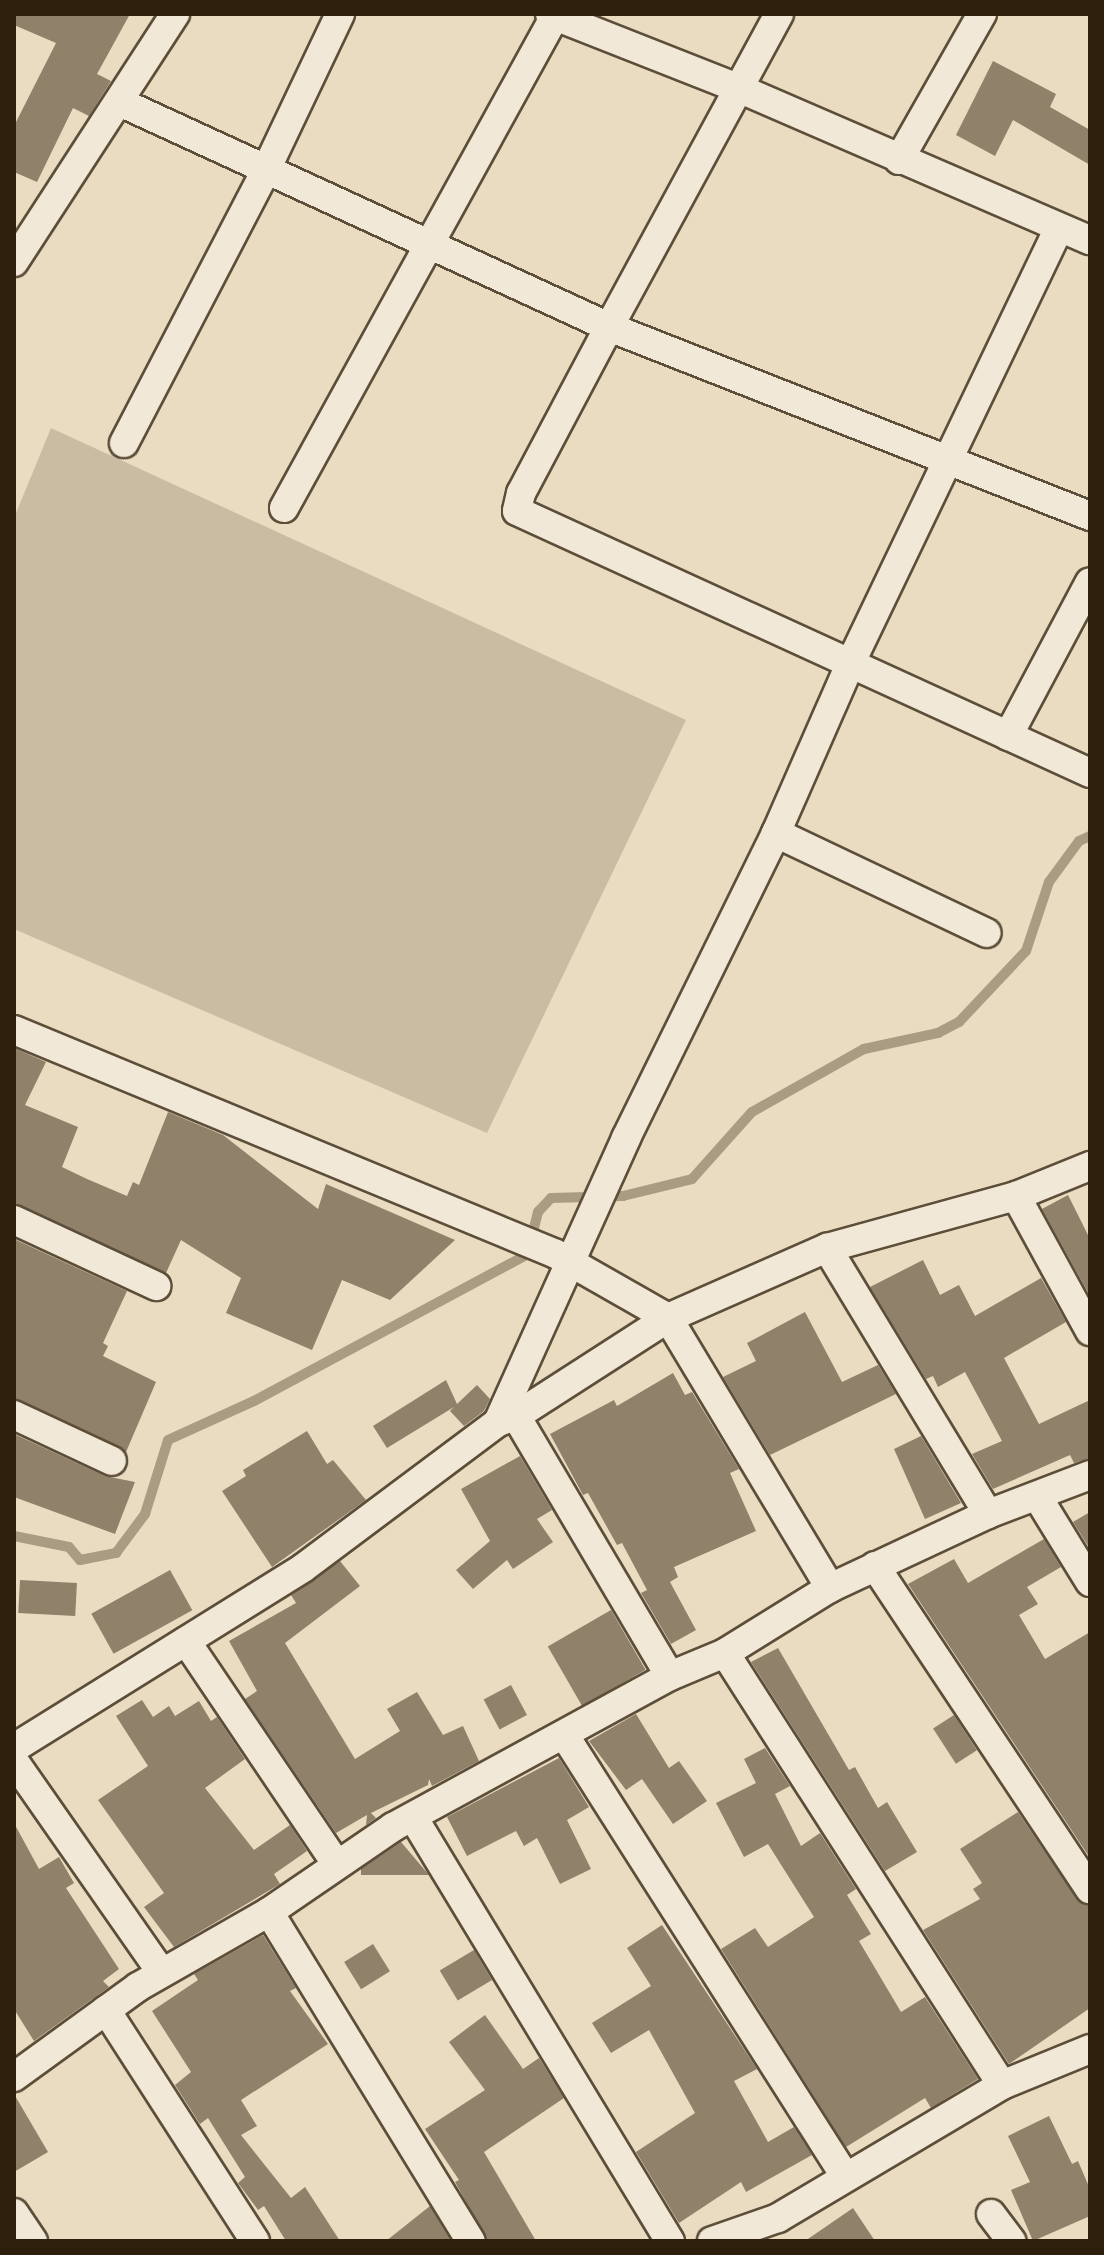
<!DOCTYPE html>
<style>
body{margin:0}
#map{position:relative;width:1104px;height:2255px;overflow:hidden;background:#eadcc1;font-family:"Old Standard TT",serif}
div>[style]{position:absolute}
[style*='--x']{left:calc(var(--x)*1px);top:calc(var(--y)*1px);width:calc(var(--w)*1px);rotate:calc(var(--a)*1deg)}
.green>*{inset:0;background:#cabca2}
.stream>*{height:10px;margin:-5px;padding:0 5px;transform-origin:5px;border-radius:5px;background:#aa9c83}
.building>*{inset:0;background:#8f816a;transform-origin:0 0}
.roads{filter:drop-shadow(2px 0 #5c4e39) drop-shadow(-2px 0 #5c4e39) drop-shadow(0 2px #5c4e39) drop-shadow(0 -2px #5c4e39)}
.street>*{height:28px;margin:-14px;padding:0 14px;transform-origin:14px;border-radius:14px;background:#f1e8d7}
span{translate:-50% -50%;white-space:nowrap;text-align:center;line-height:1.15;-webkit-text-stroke:6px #f1e8d7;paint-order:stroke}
.frame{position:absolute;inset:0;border:16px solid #2d1f0c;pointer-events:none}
</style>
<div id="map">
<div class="green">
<div style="clip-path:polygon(51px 428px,686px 720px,487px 1133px,14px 929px,14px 518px)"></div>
</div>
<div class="stream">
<div style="--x:533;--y:1232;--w:21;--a:-76"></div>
<div style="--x:538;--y:1212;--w:19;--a:-47"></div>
<div style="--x:551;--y:1198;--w:72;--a:-1.6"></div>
<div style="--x:623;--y:1196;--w:71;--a:-13.8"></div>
<div style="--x:692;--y:1179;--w:90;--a:-48.2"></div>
<div style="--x:752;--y:1112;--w:129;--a:-29.4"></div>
<div style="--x:864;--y:1049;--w:76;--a:-12.2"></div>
<div style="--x:938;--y:1033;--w:24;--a:-28"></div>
<div style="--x:959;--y:1022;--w:98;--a:-46.7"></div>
<div style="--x:1026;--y:951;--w:73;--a:-71.6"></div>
<div style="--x:1049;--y:882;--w:51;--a:-53.8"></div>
<div style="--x:1079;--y:841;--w:12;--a:-24"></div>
<div style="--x:14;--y:1536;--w:56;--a:11.3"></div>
<div style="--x:69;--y:1547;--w:17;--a:50"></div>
<div style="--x:80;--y:1560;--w:37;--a:-11"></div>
<div style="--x:116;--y:1553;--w:49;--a:-53.4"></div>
<div style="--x:145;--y:1514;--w:77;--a:-72.7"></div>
<div style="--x:168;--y:1440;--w:94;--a:-24.4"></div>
<div style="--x:254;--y:1401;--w:313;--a:-28.2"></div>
</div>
<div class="building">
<div style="clip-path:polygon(14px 14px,130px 14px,97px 74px,111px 81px,89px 116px,73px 108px,37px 182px,14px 172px,14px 126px,56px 43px,14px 25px)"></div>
<div style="clip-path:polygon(993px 61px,1056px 94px,1050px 107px,1090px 130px,1090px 165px,1013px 120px,995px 156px,956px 135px)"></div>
<div style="clip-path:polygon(14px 1048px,46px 1062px,25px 1105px,78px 1127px,62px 1167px,87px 1179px,127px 1196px,133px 1182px,139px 1185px,168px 1112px,223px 1135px,318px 1209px,326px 1184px,455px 1240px,390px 1300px,342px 1280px,312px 1350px,226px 1313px,241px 1278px,181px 1240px,166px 1273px,14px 1203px)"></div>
<div style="clip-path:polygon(1068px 1195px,1090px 1239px,1090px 1296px,1042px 1209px)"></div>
<div style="clip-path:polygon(14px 1239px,127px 1291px,103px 1343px,108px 1346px,103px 1356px,156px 1382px,126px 1452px,14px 1398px)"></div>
<div style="clip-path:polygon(923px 1260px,940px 1295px,959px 1285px,975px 1316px,1041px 1278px,1066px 1322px,1004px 1358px,1039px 1424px,1090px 1400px,1090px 1458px,1074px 1463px,1070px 1455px,993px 1489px,972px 1454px,1002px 1441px,965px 1372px,938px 1387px,933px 1376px,926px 1379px,870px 1287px)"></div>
<div style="clip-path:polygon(805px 1312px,842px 1382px,878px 1365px,896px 1394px,770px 1455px,723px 1377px,756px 1361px,747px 1343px)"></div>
<div style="clip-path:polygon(673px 1373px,685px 1395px,692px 1392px,739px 1469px,730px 1473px,756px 1531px,674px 1567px,678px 1577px,670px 1582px,696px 1630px,671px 1644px,641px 1593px,647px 1590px,622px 1543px,617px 1545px,588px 1493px,583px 1495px,550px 1434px,614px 1400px,617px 1406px)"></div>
<div style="clip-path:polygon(446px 1380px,457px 1404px,477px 1385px,490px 1399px,484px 1411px,464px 1426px,450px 1411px,454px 1407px,387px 1448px,373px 1426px)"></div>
<div style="clip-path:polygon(307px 1431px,327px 1464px,333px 1460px,366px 1500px,272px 1567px,222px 1491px,246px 1476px,243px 1470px)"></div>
<div style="clip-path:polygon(14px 1434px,105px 1476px,135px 1482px,115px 1534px,14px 1497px)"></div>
<div style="clip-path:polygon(921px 1436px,961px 1503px,925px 1519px,894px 1449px)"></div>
<div style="clip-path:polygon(520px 1456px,552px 1510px,537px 1519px,553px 1542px,513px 1569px,507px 1560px,473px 1589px,456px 1570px,490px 1541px,461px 1489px)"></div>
<div style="clip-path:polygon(1090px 1512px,1090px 1549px,1073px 1522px)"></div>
<div style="clip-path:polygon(1044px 1539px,1061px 1567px,1027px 1587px,1038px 1604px,1019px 1615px,1045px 1659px,1090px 1632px,1090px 1858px,908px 1584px,954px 1559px,968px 1583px)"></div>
<div style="clip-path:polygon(340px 1561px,360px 1586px,285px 1643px,355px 1759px,400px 1731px,387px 1709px,417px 1692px,443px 1735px,463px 1726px,479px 1761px,432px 1786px,429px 1779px,428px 1785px,371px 1813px,376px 1818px,366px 1825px,367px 1815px,336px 1833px,245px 1699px,257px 1691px,229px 1641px,296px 1603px,291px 1595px)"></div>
<div style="left:170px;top:1570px;width:46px;height:90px;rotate:61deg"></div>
<div style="left:20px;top:1580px;width:57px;height:33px;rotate:3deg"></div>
<div style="left:611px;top:1610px;width:69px;height:73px;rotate:60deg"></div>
<div style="clip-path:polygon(778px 1648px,849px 1770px,855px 1767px,878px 1808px,887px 1802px,917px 1852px,885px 1871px,751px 1662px)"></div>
<div style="left:511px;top:1685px;width:34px;height:31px;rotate:62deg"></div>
<div style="clip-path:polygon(142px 1700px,153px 1717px,169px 1706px,175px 1716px,199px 1701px,211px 1721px,217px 1717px,245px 1759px,205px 1788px,254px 1850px,290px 1825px,307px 1851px,274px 1874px,280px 1884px,174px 1947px,144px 1907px,164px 1893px,98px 1800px,148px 1766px,116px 1716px)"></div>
<div style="clip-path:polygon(636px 1714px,669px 1768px,679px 1761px,707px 1801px,673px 1824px,642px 1779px,626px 1790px,589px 1741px)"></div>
<div style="left:954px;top:1715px;width:42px;height:25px;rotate:57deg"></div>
<div style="clip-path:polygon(765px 1748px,790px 1786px,775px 1794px,801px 1846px,820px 1833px,856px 1889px,847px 1895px,871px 1934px,859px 1941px,901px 2012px,925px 1997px,978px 2079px,931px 2108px,925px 2098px,846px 2147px,721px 1949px,755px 1928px,768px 1947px,814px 1917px,768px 1844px,744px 1857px,716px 1803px,756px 1783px,744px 1759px)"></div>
<div style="clip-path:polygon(559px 1758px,589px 1807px,567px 1820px,591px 1869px,560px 1884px,537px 1838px,524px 1846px,516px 1831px,467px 1856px,447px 1817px)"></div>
<div style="clip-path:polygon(1018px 1812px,1076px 1898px,1090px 1906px,1090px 2008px,1009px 2064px,923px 1930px,980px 1899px,973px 1889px,982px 1883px,960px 1849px)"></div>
<div style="clip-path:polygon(14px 1823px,39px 1869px,59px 1857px,74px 1883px,66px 1888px,119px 1969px,103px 1981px,109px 1987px,34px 2041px,14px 2009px)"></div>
<div style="clip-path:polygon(401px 1842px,429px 1875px,361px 1875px,361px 1869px)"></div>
<div style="clip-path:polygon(662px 1925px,757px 2069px,734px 2081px,768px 2142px,794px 2127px,812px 2155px,746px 2192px,741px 2182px,679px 2223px,636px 2152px,695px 2113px,649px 2030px,611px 2053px,592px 2023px,651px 1986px,627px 1948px)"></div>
<div style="clip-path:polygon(263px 1935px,296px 1988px,290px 1991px,328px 2044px,241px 2100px,257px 2126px,241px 2135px,291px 2198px,305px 2187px,340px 2241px,286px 2241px,264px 2206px,258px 2210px,238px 2183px,245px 2177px,208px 2118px,200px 2124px,175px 2085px,191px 2072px,152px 2011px,198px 1980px,194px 1974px)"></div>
<div style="left:373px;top:1944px;width:32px;height:34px;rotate:58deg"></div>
<div style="left:474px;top:1950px;width:35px;height:40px;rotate:59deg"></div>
<div style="clip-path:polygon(485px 2015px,523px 2069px,539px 2058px,564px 2098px,484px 2152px,536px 2241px,488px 2241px,455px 2182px,459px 2180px,425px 2129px,485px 2090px,449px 2042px)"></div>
<div style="clip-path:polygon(14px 2094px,48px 2152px,14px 2172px)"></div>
<div style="clip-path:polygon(1049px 2116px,1072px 2164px,1078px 2161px,1090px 2189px,1090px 2216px,1033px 2241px,1011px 2190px,1030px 2182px,1008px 2136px)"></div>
<div style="clip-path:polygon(430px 2206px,451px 2241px,386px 2241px)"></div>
<div style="clip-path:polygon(853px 2208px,875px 2241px,805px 2241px)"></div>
</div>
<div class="roads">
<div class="street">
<div style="--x:550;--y:14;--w:202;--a:21.5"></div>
<div style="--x:738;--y:88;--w:383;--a:23.4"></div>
<div style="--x:779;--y:14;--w:356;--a:118.5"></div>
<div style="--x:609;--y:327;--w:188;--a:117.9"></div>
<div style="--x:521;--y:493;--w:18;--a:103"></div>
<div style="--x:517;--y:511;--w:630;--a:24.57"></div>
<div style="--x:122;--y:103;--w:536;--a:24.7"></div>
<div style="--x:609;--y:327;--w:517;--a:21.45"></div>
<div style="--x:899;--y:160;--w:168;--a:-60.4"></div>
<div style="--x:14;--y:262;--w:296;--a:-57"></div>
<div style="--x:124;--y:443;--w:305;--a:-62.5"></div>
<div style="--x:265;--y:172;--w:175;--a:-64.6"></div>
<div style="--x:284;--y:508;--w:564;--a:-61.16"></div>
<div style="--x:1008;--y:736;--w:174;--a:-62"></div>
<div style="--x:776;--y:833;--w:233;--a:25.4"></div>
<div style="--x:14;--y:1030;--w:586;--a:22.45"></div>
<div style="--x:556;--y:1254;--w:129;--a:29.7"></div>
<div style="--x:668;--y:1318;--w:315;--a:59"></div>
<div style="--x:1016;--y:1196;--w:154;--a:61.3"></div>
<div style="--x:14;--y:1220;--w:157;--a:24.9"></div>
<div style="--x:827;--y:1248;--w:311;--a:58.8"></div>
<div style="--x:14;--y:1415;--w:108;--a:25.1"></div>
<div style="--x:516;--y:1416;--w:302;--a:59.4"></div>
<div style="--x:498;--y:1422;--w:312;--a:-65.7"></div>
<div style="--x:626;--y:1138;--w:340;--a:-63.8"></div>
<div style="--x:776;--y:833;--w:189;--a:-66.3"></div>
<div style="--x:852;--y:660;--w:479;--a:-64.4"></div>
<div style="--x:1037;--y:1496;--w:101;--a:58.4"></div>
<div style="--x:875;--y:1566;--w:388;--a:56.4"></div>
<div style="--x:186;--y:1641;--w:268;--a:56"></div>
<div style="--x:725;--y:1653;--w:513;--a:57.33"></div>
<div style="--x:565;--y:1736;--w:522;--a:57.53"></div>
<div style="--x:14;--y:1748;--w:340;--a:-31.9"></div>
<div style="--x:303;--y:1568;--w:244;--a:-36.8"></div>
<div style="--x:498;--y:1422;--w:19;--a:-18"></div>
<div style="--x:516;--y:1416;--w:181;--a:-32.8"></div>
<div style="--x:668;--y:1318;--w:174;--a:-23.8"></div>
<div style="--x:827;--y:1248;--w:196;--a:-15.4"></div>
<div style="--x:1016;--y:1196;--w:80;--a:-22.1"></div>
<div style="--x:14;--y:1761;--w:257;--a:55.1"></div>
<div style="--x:413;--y:1817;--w:496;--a:58.8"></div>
<div style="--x:269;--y:1912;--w:386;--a:58.5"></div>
<div style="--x:106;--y:2010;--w:275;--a:57.2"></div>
<div style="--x:14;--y:2077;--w:153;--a:-36"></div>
<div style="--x:138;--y:1987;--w:151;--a:-29.8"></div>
<div style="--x:269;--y:1912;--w:150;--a:-34.4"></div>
<div style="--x:393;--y:1827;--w:315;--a:-28.6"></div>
<div style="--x:670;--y:1676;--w:60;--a:-22.7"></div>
<div style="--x:725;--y:1653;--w:123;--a:-31.8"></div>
<div style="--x:830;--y:1588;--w:174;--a:-25.1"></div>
<div style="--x:988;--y:1514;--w:109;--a:-20.9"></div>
<div style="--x:14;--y:2213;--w:34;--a:56"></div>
<div style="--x:991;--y:2214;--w:34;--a:53"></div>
<div style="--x:712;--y:2241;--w:70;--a:-19.2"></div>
<div style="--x:778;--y:2218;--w:261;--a:-30.7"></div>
<div style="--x:1002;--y:2085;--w:95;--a:-22.2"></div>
</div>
</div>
<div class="frame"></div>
</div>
